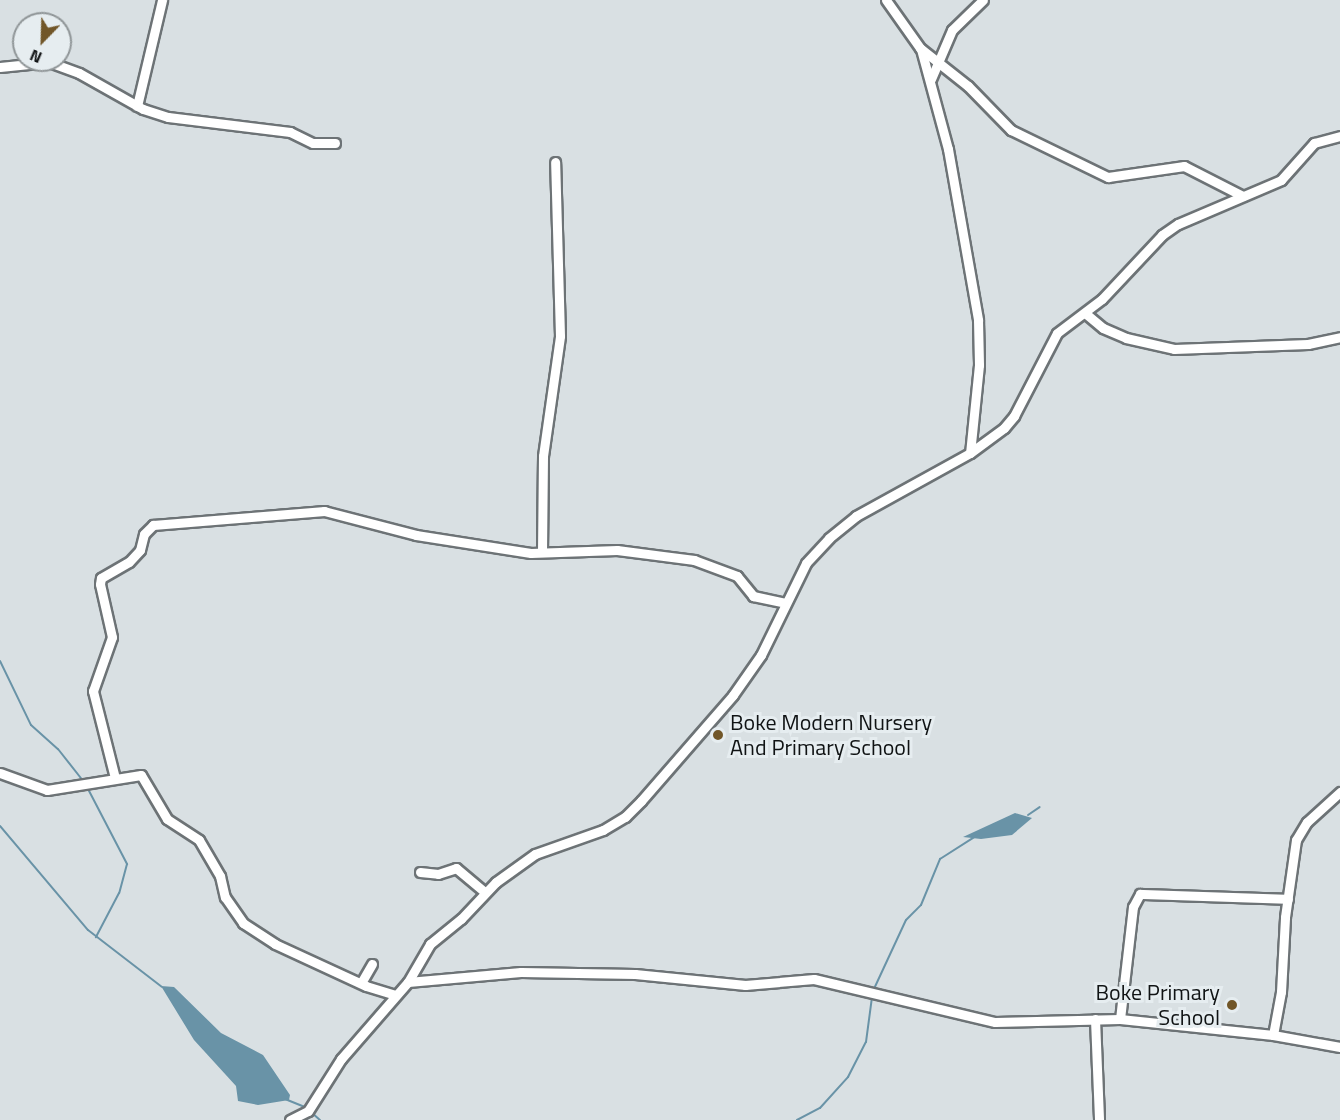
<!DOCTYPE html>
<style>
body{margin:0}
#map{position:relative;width:1340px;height:1120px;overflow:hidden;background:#d9e0e3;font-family:"Titillium Web",sans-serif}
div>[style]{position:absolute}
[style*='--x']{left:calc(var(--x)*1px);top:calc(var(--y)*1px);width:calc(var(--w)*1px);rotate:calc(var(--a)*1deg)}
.water>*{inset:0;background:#6993a7}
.stream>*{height:2px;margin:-1px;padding:0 1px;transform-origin:1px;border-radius:1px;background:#6993a7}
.roads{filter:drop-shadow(2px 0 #6d7376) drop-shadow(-2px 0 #6d7376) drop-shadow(0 2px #6d7376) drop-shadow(0 -2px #6d7376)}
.minor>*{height:9px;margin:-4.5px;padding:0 4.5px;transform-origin:4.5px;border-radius:4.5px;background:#fff}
.dots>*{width:16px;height:16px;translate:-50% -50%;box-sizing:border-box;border:3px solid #e6edf0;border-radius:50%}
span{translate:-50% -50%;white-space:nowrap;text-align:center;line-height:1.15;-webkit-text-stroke:6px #e6edf0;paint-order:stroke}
.poi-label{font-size:22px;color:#101314}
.left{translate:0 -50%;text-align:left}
.right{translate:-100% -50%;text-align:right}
.north{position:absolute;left:12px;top:12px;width:60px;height:60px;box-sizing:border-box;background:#e6edf0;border:2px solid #909698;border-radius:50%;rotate:203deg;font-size:16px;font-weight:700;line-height:24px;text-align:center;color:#101314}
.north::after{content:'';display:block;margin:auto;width:21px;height:27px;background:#715628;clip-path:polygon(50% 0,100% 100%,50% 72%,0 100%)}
</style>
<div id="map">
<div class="water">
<div style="clip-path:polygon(1015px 813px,1032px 818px,1012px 835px,981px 839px,963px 837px)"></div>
<div style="clip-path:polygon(161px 986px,174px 987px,221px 1033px,263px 1055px,290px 1095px,289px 1100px,258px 1105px,238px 1101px,236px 1086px,194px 1040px)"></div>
</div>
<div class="stream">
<div style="--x:0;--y:661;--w:71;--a:64.2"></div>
<div style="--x:31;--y:725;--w:36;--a:42"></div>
<div style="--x:58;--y:749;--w:42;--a:51.8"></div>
<div style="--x:87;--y:787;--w:87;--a:62.5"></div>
<div style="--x:127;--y:864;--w:30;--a:105"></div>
<div style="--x:119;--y:893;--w:50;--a:117.6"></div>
<div style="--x:1028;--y:815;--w:14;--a:-34"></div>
<div style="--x:0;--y:826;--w:136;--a:49.8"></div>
<div style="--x:88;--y:930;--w:93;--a:37.6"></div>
<div style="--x:873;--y:991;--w:78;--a:-65.1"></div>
<div style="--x:906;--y:920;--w:21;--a:-45"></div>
<div style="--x:921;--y:905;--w:50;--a:-67.6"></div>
<div style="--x:940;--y:859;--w:43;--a:-32.6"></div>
<div style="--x:285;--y:1099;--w:24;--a:22"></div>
<div style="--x:311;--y:1112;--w:12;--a:42"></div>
<div style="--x:797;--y:1120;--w:26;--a:-28"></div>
<div style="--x:820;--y:1108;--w:42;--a:-47.9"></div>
<div style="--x:848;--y:1077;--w:39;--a:-63"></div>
<div style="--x:866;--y:1042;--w:45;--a:-82.4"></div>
</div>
<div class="roads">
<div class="minor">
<div style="--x:886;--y:0;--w:59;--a:54.7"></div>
<div style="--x:920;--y:48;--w:61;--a:38.4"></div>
<div style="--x:968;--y:86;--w:62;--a:45.7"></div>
<div style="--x:1011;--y:130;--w:108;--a:25.9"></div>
<div style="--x:1108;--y:177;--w:77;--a:-8.2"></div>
<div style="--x:1184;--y:166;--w:66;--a:27"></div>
<div style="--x:921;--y:49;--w:104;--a:74.9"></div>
<div style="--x:948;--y:149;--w:174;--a:80"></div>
<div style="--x:978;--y:320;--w:45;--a:88.7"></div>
<div style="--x:979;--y:365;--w:88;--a:95.8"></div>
<div style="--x:0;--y:67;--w:49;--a:-5.8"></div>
<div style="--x:49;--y:62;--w:32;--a:20"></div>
<div style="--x:79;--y:73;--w:73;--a:29.4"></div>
<div style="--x:143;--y:109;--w:26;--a:18"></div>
<div style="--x:168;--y:117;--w:123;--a:7"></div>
<div style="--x:290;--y:132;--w:25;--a:26"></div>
<div style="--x:313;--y:143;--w:22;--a:0"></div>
<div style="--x:931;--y:79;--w:53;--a:-66.8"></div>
<div style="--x:952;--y:30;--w:43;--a:-44.1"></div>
<div style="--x:137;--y:106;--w:109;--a:-76.7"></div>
<div style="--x:1085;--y:313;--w:23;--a:40"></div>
<div style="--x:1103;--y:328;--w:25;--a:23"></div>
<div style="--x:1126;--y:338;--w:49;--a:12.9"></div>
<div style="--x:1174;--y:349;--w:134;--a:-2.1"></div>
<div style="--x:1308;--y:344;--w:33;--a:-12"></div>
<div style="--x:542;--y:552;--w:96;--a:-89.4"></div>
<div style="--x:543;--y:456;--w:121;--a:-81.9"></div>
<div style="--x:560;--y:336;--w:174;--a:-91.6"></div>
<div style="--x:0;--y:773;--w:50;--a:19.9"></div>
<div style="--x:47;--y:790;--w:95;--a:-9.1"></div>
<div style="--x:141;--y:775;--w:51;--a:59.4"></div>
<div style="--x:167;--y:819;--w:38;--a:33"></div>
<div style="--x:199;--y:840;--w:42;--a:59.7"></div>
<div style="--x:220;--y:876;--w:22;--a:77"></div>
<div style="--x:225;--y:897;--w:32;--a:55"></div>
<div style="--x:243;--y:923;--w:38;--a:33"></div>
<div style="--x:275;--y:944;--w:100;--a:24.8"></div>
<div style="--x:366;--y:986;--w:30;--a:17"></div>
<div style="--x:115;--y:778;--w:90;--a:-104.2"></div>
<div style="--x:93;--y:691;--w:57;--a:-70.6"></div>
<div style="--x:112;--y:637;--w:54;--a:-102.8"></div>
<div style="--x:100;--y:584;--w:6;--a:-81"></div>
<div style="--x:101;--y:578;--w:32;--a:-30"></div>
<div style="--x:129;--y:562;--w:16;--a:-47"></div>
<div style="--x:140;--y:550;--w:16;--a:-76"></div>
<div style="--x:144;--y:534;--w:13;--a:-45"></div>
<div style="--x:153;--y:525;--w:172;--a:-4.7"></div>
<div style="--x:324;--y:511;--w:95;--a:14.6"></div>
<div style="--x:416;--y:535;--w:116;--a:8.9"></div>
<div style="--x:531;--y:553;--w:86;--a:-2"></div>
<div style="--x:617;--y:550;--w:78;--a:7.4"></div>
<div style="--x:694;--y:560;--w:46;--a:20.4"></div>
<div style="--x:737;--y:576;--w:26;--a:51"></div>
<div style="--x:753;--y:596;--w:33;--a:12"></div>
<div style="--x:420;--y:872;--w:18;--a:6"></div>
<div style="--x:438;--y:874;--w:19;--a:-18"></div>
<div style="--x:456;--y:868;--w:38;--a:40"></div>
<div style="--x:408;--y:982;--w:113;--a:-5.1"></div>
<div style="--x:521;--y:972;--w:114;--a:1"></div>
<div style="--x:635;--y:974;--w:111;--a:5.7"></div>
<div style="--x:745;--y:985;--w:69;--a:-5"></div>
<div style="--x:814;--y:979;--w:186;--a:13.4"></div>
<div style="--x:995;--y:1022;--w:125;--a:-1.4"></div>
<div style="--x:1120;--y:1019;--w:154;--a:6"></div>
<div style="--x:1273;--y:1035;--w:68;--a:10.2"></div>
<div style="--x:361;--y:983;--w:22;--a:-60"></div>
<div style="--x:1095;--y:1019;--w:101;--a:87.7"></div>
<div style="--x:1120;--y:1019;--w:113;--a:-83.4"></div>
<div style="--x:1133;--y:907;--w:15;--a:-62"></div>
<div style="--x:1140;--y:894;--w:148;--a:1.9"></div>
<div style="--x:1273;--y:1035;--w:44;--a:-79.5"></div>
<div style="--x:1281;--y:992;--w:75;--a:-86.9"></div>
<div style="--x:1285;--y:917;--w:78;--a:-81.9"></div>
<div style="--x:1296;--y:840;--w:21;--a:-59"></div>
<div style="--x:1307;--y:822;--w:45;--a:-42.3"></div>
<div style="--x:290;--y:1120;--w:20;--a:-27"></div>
<div style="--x:308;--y:1111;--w:62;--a:-57.6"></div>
<div style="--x:341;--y:1059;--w:102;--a:-49"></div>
<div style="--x:408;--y:982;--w:44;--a:-59.9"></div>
<div style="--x:430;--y:944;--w:40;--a:-39"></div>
<div style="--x:461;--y:919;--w:51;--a:-46.6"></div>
<div style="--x:496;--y:882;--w:48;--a:-35.7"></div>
<div style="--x:535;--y:854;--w:72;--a:-19.4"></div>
<div style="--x:603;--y:830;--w:26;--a:-31"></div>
<div style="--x:625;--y:817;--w:23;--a:-45"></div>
<div style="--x:641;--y:801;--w:140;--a:-49"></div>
<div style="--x:733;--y:695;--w:49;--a:-55"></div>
<div style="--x:761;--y:655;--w:102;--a:-63.9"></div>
<div style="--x:806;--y:563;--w:34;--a:-47"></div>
<div style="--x:829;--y:538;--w:35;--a:-39"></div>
<div style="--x:856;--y:516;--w:130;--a:-28.9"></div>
<div style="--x:970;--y:453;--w:42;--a:-36.3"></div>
<div style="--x:1004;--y:428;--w:16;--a:-50"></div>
<div style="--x:1014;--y:416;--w:93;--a:-62.6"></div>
<div style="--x:1057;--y:333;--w:56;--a:-37.1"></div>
<div style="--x:1102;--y:299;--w:88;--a:-46.8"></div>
<div style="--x:1162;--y:235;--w:19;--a:-35"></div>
<div style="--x:1178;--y:224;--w:112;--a:-23.1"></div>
<div style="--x:1281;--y:180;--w:50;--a:-48.3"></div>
<div style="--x:1314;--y:143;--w:27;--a:-15"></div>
</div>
</div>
<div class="dots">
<div style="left:718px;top:735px;background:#715628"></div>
<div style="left:1232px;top:1005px;background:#715628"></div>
</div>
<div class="poi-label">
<span class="left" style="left:730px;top:735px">Boke Modern Nursery<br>And Primary School</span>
<span class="right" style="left:1220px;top:1005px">Boke Primary<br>School</span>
</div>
<div class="north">N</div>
</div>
